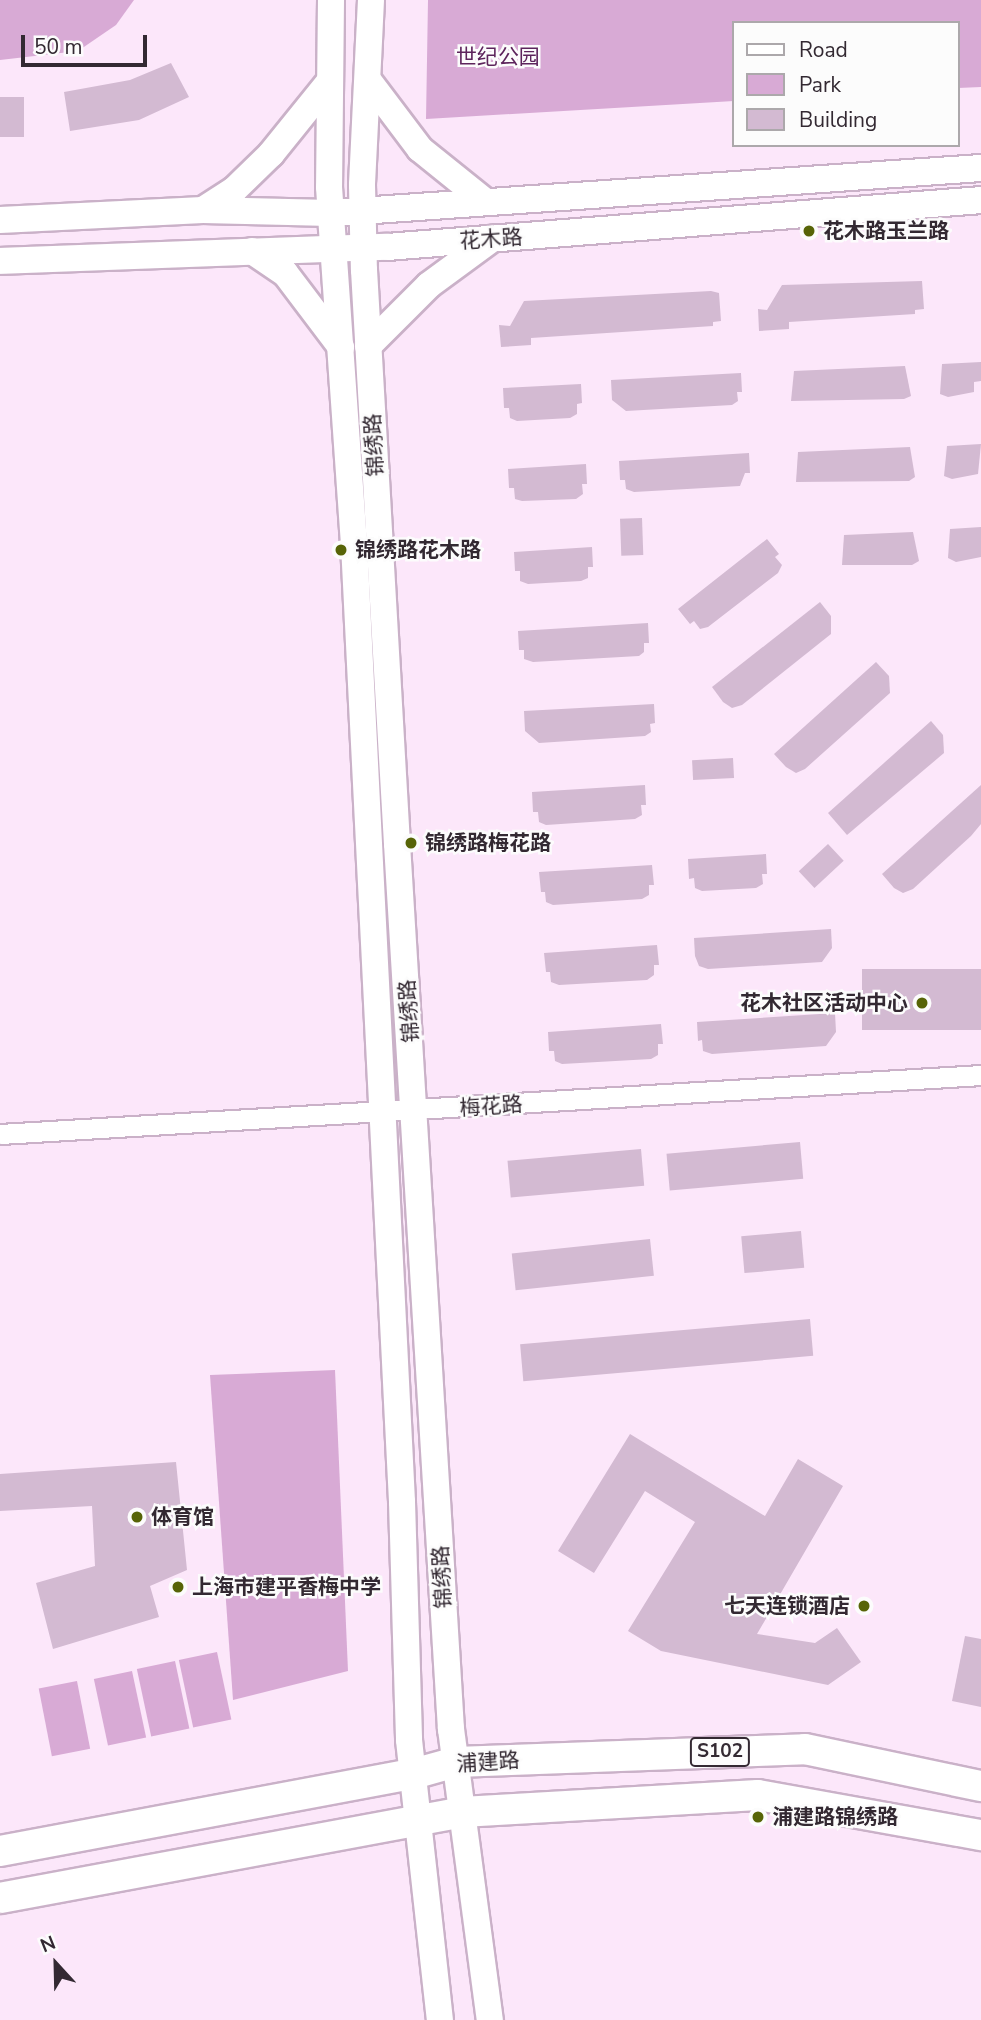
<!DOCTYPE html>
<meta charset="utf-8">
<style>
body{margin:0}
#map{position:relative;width:981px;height:2020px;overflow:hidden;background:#fce7fa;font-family:"Nunito Sans","Noto Sans SC",sans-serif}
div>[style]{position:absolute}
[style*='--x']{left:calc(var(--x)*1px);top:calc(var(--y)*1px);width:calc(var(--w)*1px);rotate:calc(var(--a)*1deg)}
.green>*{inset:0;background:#d8aad5;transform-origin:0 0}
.building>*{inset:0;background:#d3bad2;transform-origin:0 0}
.roads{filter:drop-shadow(2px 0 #cab1c8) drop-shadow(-2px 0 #cab1c8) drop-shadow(0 2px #cab1c8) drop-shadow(0 -2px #cab1c8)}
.minor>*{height:19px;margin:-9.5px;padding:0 9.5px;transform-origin:9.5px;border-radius:9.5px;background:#fff}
.secondary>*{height:26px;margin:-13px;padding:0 13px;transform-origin:13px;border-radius:13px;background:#fff}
.primary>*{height:30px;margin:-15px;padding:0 15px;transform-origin:15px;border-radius:15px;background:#fff}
.dots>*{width:19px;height:19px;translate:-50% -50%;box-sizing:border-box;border:4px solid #fcfcfc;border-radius:50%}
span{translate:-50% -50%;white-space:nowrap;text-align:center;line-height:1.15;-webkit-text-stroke:5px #fcfcfc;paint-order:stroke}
.shield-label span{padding:2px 5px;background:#fcfcfc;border:2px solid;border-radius:5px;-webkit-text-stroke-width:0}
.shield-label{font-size:19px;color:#332932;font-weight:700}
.park-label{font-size:21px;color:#5d245c}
.poi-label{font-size:21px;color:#332932;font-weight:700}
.left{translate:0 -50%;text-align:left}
.right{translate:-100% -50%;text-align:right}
.street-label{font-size:21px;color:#332932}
.legend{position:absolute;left:732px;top:21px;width:228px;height:126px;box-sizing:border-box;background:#fcfcfc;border:2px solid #aca8ab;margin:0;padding:9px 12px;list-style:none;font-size:21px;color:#332932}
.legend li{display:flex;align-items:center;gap:14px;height:35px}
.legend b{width:35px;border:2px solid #aca8ab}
.north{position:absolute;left:21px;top:1929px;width:70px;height:70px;-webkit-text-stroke:5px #fcfcfc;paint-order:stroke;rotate:338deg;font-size:19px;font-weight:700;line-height:28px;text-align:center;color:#332932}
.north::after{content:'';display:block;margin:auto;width:24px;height:32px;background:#332932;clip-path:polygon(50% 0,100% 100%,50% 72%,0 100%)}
.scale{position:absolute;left:21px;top:35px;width:126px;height:32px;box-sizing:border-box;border:4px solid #332932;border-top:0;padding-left:9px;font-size:21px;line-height:24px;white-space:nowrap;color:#332932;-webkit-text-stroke:5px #fcfcfc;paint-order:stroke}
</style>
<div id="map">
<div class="green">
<div style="clip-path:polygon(0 0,134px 0,116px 25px,78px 51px,0 60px)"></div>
<div style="clip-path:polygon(428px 0,981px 0,981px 87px,958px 88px,958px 23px,734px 23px,734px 101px,426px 119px)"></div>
<div style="clip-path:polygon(335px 1370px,348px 1671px,233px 1700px,210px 1375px)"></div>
<div style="left:217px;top:1652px;width:69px;height:39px;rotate:78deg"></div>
<div style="left:175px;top:1661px;width:69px;height:39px;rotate:78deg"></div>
<div style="left:132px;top:1671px;width:68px;height:39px;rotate:78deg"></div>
<div style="left:77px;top:1681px;width:69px;height:39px;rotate:79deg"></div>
</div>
<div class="building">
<div style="clip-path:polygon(171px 63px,189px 97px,139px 120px,70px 131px,64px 92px,130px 80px)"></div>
<div style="left:0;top:97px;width:24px;height:40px"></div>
<div style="clip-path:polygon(922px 281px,924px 309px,915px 310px,915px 314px,789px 322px,789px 329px,759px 331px,758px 309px,767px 310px,782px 285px)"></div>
<div style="clip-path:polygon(711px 291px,719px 293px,721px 321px,713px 322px,713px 326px,531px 338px,531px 345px,501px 347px,499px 325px,510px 326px,524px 301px)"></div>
<div style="clip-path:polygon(981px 362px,981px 381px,974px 382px,974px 392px,948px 397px,940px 394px,942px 364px)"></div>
<div style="clip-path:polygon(905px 366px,911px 396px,904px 399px,791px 401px,794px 371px)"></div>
<div style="clip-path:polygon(741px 373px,742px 392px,737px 392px,738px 401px,732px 405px,626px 411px,612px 400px,611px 380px)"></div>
<div style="clip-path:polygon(581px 384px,582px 403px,577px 404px,577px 414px,570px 418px,517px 421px,510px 418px,509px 408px,504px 408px,503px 388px)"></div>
<div style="clip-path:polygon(981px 444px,978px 474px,952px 479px,944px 476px,947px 446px)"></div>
<div style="clip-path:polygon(910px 447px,915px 477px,909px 481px,796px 482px,798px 452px)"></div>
<div style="clip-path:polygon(749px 453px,750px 473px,745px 473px,740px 486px,634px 492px,626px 489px,625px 480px,620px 480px,619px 461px)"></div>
<div style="clip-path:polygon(586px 464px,587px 484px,582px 484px,583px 494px,576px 499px,522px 501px,515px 499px,514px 488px,509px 488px,508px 469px)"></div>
<div style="left:642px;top:518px;width:37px;height:22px;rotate:88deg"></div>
<div style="clip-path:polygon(981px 527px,981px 557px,956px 562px,948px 558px,950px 529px)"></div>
<div style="clip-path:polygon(913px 532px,919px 561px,912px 565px,842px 565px,844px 535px)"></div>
<div style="clip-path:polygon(767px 539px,779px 554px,775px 557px,782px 565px,778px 573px,708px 627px,700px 629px,694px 621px,690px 624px,678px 609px)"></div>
<div style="clip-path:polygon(592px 547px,593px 567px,588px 567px,588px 578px,581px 581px,528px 584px,520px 581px,520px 571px,515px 571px,514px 552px)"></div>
<div style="clip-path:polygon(820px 602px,831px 616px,831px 634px,742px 705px,732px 708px,723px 702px,712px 687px)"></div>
<div style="clip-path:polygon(648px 623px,649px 643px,644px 643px,644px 652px,639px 656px,533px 662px,524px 659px,524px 650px,519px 650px,518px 631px)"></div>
<div style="clip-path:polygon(876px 662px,889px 676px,890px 693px,805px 769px,796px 773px,786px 767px,774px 754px)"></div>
<div style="clip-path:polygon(654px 704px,655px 723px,650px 724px,651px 732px,645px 736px,539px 743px,525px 731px,524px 711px)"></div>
<div style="clip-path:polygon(931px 721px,943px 735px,944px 753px,847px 835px,828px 813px)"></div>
<div style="left:733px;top:758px;width:20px;height:41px;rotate:87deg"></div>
<div style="clip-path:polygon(645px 785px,646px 805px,641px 805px,642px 815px,635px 819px,546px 825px,539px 822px,538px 812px,533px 812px,532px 792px)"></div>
<div style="clip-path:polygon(981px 785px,981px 824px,971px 836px,913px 889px,903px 893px,894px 888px,882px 874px)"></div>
<div style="left:828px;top:844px;width:23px;height:40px;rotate:47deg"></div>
<div style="clip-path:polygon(766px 854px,767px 874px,762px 874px,763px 884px,756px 888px,702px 891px,695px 888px,694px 878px,689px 879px,688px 859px)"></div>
<div style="clip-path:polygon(652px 865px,654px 885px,649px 885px,649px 895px,642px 899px,553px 905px,546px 902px,545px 892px,541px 892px,539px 872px)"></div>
<div style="clip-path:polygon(831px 929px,832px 948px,822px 962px,708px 969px,699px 966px,695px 956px,694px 938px)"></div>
<div style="clip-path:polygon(657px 945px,659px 965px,654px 965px,654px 975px,647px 980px,559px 985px,551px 982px,550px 972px,546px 972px,544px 953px)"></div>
<div style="left:981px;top:969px;width:61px;height:119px;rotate:90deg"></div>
<div style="clip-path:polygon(835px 1013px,836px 1032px,826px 1046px,712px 1054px,703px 1051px,702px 1040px,698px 1041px,697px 1022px)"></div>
<div style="clip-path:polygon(661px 1024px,663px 1044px,658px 1044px,658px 1055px,651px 1059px,562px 1064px,555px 1061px,554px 1051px,549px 1051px,548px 1032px)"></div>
<div style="left:800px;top:1142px;width:37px;height:134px;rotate:85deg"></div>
<div style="left:641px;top:1149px;width:37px;height:134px;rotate:85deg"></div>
<div style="left:801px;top:1231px;width:37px;height:60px;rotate:85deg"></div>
<div style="left:650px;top:1239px;width:37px;height:139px;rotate:84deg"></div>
<div style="left:810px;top:1319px;width:37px;height:291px;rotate:85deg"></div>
<div style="clip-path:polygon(630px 1434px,765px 1516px,798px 1459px,843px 1486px,757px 1634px,815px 1643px,837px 1628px,861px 1662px,828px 1685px,661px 1651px,628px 1631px,695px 1522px,645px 1491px,594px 1573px,558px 1551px)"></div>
<div style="clip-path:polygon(176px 1462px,187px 1570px,150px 1586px,159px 1617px,53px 1649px,36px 1583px,95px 1566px,92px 1506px,0 1511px,0 1474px)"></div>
<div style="clip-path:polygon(965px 1636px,981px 1639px,981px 1707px,952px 1701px)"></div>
</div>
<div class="roads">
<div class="minor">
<div style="--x:0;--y:1134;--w:983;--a:-3.44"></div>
</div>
<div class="secondary">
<div style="--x:331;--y:0;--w:187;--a:90.6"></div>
<div style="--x:329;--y:187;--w:358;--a:86"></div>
<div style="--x:354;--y:544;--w:959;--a:87.13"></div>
<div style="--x:402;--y:1502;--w:238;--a:88.3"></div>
<div style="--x:409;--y:1740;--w:282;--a:83.7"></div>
<div style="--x:371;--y:0;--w:185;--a:92.8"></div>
<div style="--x:362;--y:185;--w:85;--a:88.7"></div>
<div style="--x:364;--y:270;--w:575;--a:86.71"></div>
<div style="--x:397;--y:844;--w:887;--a:86.51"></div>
<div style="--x:451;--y:1729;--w:294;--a:82.4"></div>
<div style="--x:368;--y:80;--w:86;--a:53"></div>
<div style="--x:420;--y:149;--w:80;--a:38.9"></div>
<div style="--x:203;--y:210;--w:37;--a:-33"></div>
<div style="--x:234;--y:190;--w:52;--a:-44.2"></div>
<div style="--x:271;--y:154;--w:92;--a:-51.1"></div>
<div style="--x:0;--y:220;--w:203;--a:-2.8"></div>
<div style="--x:203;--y:210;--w:128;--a:1.3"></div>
<div style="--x:331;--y:213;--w:652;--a:-3.96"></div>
<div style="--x:252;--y:251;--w:40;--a:34"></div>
<div style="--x:285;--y:273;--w:93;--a:52.9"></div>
<div style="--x:0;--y:261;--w:387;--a:-2.1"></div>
<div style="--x:387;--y:247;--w:596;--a:-4.52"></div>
<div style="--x:368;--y:346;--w:86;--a:-45"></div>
<div style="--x:429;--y:285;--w:79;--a:-36.3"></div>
</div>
<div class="primary">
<div style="--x:0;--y:1851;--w:420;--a:-10.6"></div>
<div style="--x:413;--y:1774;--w:45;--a:-15.6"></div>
<div style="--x:456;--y:1762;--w:349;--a:-2.1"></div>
<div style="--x:805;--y:1749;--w:180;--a:11.9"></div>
<div style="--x:0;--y:1898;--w:470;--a:-10.5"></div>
<div style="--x:462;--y:1812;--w:296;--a:-3.3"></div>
<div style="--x:758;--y:1795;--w:227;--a:10.2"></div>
</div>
</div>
<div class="dots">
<div style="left:809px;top:231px;background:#576407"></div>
<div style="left:341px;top:550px;background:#576407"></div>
<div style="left:411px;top:843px;background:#576407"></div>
<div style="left:922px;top:1003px;background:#576407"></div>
<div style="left:137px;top:1517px;background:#576407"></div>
<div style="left:178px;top:1587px;background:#576407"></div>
<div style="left:864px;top:1606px;background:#576407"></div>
<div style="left:758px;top:1817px;background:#576407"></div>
</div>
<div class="shield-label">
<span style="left:720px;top:1752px">S102</span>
</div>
<div class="park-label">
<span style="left:498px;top:57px">世纪公园</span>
</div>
<div class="poi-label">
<span class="left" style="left:823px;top:231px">花木路玉兰路</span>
<span class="left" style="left:355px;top:550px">锦绣路花木路</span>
<span class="left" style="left:425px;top:843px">锦绣路梅花路</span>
<span class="right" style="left:908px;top:1003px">花木社区活动中心</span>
<span class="left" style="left:151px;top:1517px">体育馆</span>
<span class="left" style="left:192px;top:1587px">上海市建平香梅中学</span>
<span class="right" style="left:850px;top:1606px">七天连锁酒店</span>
<span class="left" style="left:772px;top:1817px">浦建路锦绣路</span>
</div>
<div class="street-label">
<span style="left:491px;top:239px;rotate:-4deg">花木路</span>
<span style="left:374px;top:445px;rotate:-93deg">锦绣路</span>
<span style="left:409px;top:1011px;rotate:-94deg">锦绣路</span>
<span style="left:491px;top:1106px;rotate:-4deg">梅花路</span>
<span style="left:442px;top:1577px;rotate:-93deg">锦绣路</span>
<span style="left:488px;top:1762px;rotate:-4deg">浦建路</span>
</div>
<ul class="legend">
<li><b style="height:9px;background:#fff"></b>Road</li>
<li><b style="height:19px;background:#d8aad5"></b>Park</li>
<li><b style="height:19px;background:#d3bad2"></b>Building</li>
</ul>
<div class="north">N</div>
<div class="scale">50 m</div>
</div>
